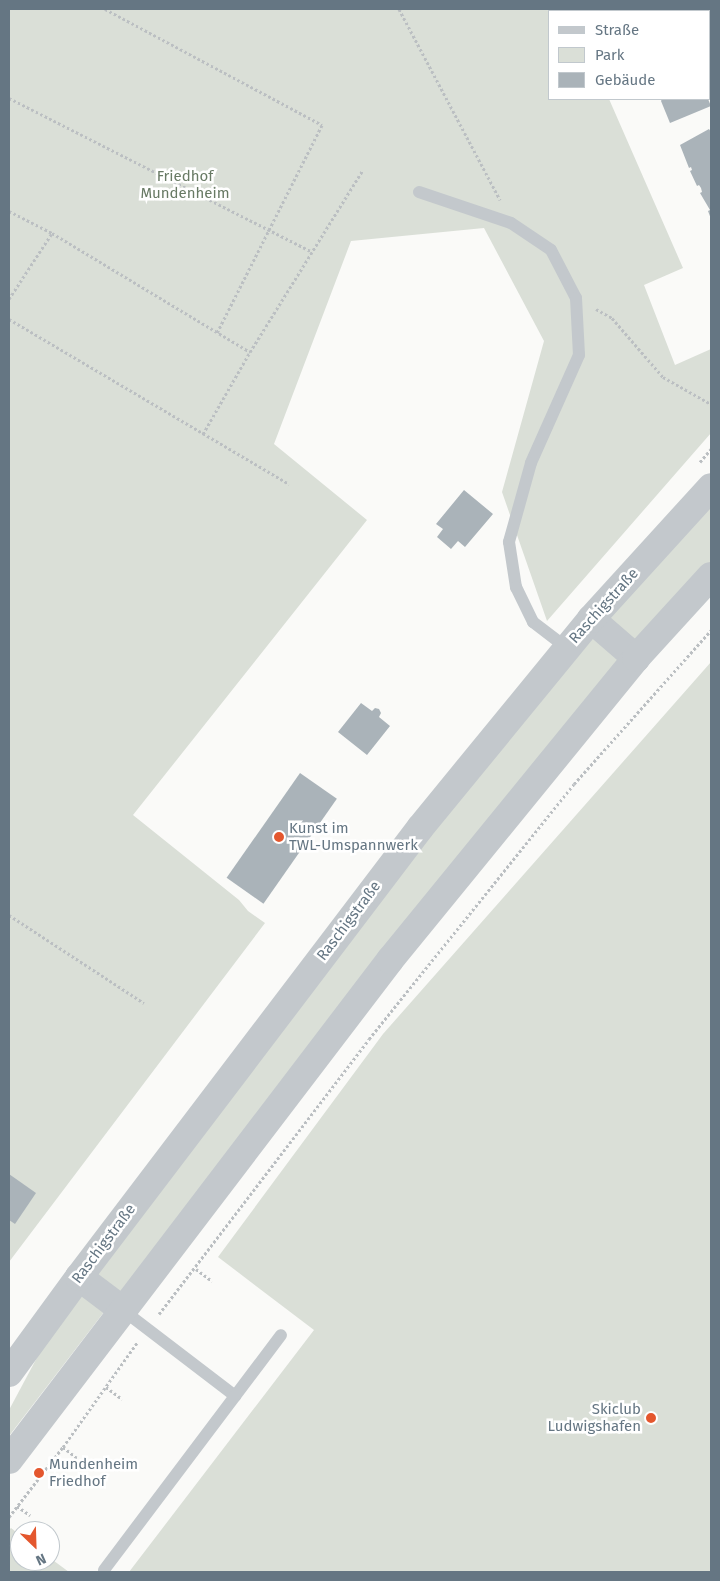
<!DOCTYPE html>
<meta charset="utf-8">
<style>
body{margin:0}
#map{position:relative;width:720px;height:1581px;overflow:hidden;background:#fafaf8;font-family:"Fira Sans",sans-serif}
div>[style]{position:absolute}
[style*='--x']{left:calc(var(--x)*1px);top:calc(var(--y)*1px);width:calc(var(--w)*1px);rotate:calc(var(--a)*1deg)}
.green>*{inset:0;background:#dadfd7}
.building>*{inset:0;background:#aab3b9;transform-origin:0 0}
.path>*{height:3px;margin-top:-1.5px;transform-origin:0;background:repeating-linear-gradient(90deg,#bbbfc2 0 2.5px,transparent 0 5px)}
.service>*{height:12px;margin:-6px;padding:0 6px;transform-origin:6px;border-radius:6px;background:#c3c8cc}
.tertiary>*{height:28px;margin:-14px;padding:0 14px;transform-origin:14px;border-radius:14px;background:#c3c8cc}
.dots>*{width:14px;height:14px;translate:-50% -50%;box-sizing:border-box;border:2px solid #fff;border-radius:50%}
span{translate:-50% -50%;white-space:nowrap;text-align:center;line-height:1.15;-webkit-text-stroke:5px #fff;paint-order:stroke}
.park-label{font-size:15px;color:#687a64}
.street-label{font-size:15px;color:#657683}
.poi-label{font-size:15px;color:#657683}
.left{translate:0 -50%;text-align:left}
.right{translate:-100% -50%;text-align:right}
.frame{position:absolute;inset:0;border:10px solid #657683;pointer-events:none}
.legend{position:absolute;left:548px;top:10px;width:162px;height:90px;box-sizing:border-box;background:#fff;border:1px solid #c1c8cd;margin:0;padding:6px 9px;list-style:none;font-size:15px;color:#657683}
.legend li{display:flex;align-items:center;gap:10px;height:25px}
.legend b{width:25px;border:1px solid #c1c8cd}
.north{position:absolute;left:10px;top:1521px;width:50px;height:50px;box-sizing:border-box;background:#fff;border:1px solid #c1c8cd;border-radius:50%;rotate:156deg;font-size:14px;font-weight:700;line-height:20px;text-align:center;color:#657683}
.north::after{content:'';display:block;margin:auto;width:18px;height:22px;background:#e4572e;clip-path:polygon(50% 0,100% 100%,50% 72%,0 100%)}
</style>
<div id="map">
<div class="green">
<div style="clip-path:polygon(9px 9px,570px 9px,571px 11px,549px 11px,549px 99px,609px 99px,683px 268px,644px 285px,675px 365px,711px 349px,711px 433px,547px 621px,502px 492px,544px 341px,484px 228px,351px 241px,274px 444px,367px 520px,133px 815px,239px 900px,248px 911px,265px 923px,9px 1262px)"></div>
<div style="clip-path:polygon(711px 487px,711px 576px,124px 1311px,79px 1277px,200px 1116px)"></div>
<div style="clip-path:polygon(711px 662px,711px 1572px,129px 1572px,314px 1330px,218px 1257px,383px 1034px)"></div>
<div style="clip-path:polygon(86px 1290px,104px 1312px,9px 1436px,9px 1410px,40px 1352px)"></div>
<div style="clip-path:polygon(11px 1528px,20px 1535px,20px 1561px,50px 1561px,50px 1558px,69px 1572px,9px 1572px,9px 1530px)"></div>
</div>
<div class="building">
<div style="clip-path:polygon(662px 99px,708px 99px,711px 106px,670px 123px,661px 101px)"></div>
<div style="clip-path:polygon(709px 129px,711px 132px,711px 219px,708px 211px,710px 210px,700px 193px,702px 192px,701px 188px,699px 185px,697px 186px,690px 171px,692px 170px,691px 167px,689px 168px,680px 145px)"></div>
<div style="clip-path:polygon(464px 490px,493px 514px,465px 547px,458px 541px,451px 549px,437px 537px,443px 529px,436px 524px)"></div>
<div style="clip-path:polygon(361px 703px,372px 711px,375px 708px,379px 709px,381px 713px,379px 717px,390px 726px,367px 755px,338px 732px)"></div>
<div style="left:300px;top:773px;width:45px;height:128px;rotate:35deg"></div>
<div style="clip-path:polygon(9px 1174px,36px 1193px,15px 1224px,9px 1220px)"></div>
</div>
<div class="path">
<div style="--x:105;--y:9;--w:246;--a:28.1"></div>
<div style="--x:322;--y:125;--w:233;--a:116.8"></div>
<div style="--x:399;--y:9;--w:216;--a:62.1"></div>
<div style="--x:9;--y:98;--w:340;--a:26.9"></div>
<div style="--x:9;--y:211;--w:48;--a:27.1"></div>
<div style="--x:52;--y:233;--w:231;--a:31"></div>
<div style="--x:9;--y:299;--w:79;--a:-56.9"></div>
<div style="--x:596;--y:309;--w:18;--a:29"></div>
<div style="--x:612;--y:318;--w:78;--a:49.2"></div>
<div style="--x:663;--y:377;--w:55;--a:29.4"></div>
<div style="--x:9;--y:319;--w:325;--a:30.5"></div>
<div style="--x:203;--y:434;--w:95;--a:-60.2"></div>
<div style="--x:250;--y:352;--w:214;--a:-58.2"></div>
<div style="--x:700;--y:462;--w:17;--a:-50"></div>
<div style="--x:9;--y:915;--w:161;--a:33.1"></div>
<div style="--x:196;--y:1269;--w:20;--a:37"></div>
<div style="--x:159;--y:1314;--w:346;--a:-52.6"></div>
<div style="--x:369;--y:1039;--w:327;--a:-51.2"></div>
<div style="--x:574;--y:784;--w:206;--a:-48.3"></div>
<div style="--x:106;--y:1387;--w:20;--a:37"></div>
<div style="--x:63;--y:1447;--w:18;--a:38"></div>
<div style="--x:17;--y:1506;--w:16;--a:35"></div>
<div style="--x:9;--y:1517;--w:88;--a:-52.4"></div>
<div style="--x:63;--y:1447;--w:128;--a:-54.6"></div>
</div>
<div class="service">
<div style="--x:419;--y:192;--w:97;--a:18.6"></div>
<div style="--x:511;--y:223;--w:48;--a:34"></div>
<div style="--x:551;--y:250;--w:54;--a:62.5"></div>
<div style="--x:576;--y:298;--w:57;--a:87"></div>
<div style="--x:579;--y:355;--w:118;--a:114"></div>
<div style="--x:531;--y:463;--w:82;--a:105.6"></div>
<div style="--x:509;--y:542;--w:46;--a:81.2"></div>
<div style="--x:516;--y:587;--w:39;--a:64"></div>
<div style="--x:533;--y:622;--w:43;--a:37.4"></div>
<div style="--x:124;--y:1311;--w:140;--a:37.4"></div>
<div style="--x:104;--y:1570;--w:294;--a:-53"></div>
</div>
<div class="tertiary">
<div style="--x:591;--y:619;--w:60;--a:40.9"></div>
<div style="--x:79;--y:1277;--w:56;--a:37.1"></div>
<div style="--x:9;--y:1373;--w:119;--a:-53.9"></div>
<div style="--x:79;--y:1277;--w:564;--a:-52.78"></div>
<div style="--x:420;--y:828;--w:270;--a:-50.7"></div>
<div style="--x:591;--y:619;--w:178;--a:-47.7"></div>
<div style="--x:9;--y:1460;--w:629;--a:-52.69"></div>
<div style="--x:390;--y:960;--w:390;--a:-50.8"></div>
<div style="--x:636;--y:658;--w:111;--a:-47.6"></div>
</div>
<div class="dots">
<div style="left:279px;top:837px;background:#e4572e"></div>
<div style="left:651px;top:1418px;background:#e4572e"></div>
<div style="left:39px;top:1473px;background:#e4572e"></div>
</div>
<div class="park-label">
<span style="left:185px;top:185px">Friedhof<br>Mundenheim</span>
</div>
<div class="street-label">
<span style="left:604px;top:606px;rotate:-48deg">Raschigstraße</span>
<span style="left:349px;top:921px;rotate:-53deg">Raschigstraße</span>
<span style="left:104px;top:1244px;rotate:-53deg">Raschigstraße</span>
</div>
<div class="poi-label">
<span class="left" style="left:289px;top:837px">Kunst im<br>TWL-Umspannwerk</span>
<span class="right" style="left:641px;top:1418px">Skiclub<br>Ludwigshafen</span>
<span class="left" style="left:49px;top:1473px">Mundenheim<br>Friedhof</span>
</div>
<div class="frame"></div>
<ul class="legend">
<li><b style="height:6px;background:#c3c8cc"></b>Straße</li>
<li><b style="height:14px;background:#dadfd7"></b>Park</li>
<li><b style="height:14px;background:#aab3b9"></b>Gebäude</li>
</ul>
<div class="north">N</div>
</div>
